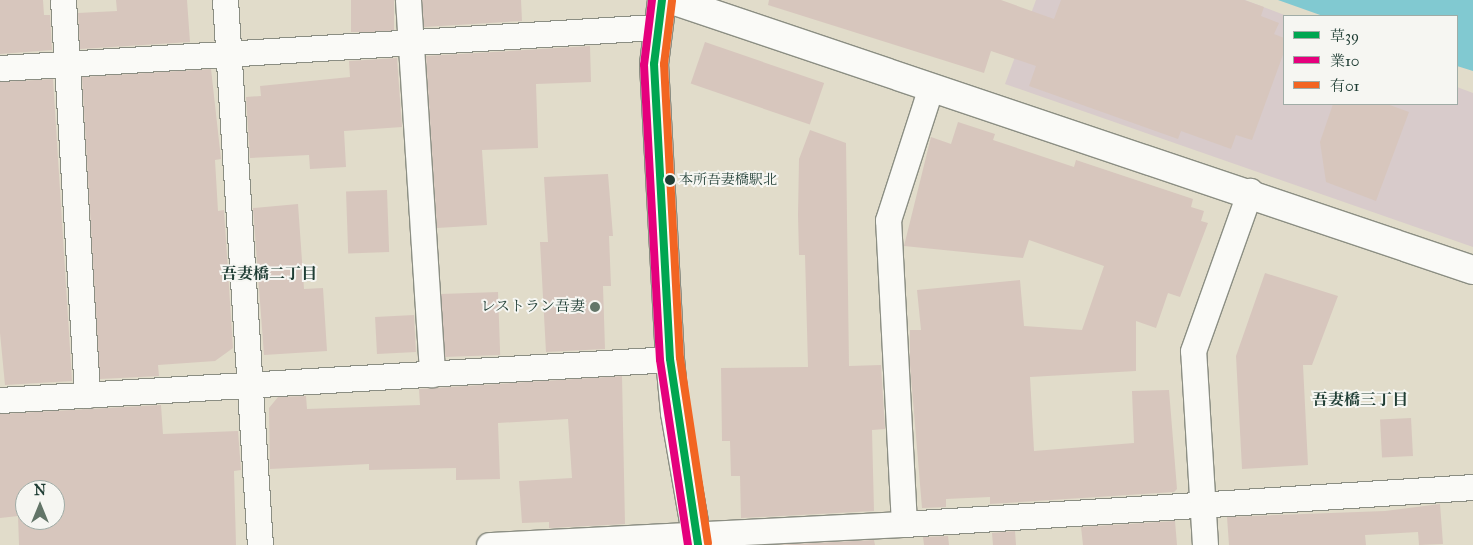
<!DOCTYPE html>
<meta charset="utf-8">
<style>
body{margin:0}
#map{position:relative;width:1473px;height:545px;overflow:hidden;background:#e1dcca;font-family:"IM FELL Great Primer","Noto Serif JP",serif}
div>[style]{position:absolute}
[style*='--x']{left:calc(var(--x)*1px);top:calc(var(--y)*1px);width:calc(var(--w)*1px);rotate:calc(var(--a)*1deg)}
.industrial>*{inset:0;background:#d8cbcb}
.water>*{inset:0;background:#81c9d1}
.building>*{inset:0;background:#d7c6bd;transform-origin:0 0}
.roads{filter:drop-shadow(1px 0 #8b8e83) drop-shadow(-1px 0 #8b8e83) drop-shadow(0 1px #8b8e83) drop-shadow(0 -1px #8b8e83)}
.street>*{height:25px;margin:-12.5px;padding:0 12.5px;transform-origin:12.5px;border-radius:12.5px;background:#fafaf7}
.secondary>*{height:28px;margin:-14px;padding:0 14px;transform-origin:14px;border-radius:14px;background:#fafaf7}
.primary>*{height:28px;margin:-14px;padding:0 14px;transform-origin:14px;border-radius:14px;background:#fafaf7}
.bus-1>*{height:8px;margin:-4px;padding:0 4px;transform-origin:4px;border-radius:4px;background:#00a651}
.bus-2>*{height:8px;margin:-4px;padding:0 4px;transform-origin:4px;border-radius:4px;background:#e5007d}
.bus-3>*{height:8px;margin:-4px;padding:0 4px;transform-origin:4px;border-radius:4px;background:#f26522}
.dots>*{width:14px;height:14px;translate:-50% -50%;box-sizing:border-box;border:2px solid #f6f6f2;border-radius:50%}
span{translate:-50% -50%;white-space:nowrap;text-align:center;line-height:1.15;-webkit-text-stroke:4px #f6f6f2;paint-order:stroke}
.bus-label{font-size:14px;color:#1f3d34}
.left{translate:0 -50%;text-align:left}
.poi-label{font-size:15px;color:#1f3d34}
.right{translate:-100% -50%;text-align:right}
.neighbourhood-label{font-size:16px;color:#1f3d34;font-weight:700}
.legend{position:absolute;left:1283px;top:15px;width:175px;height:90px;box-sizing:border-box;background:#f6f6f2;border:1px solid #a0aca6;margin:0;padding:6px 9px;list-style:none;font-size:15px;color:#1f3d34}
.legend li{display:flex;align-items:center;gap:10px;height:25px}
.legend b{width:25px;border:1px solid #a0aca6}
.north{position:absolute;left:15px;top:480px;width:50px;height:50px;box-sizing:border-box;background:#f6f6f2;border:1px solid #a0aca6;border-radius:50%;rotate:0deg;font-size:14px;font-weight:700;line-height:20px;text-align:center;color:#1f3d34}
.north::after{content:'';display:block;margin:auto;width:18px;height:22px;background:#637568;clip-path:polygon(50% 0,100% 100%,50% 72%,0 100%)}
</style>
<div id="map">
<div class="industrial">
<div style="clip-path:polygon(1036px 0,1245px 0,1287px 16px,1284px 104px,1457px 104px,1457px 87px,1473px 93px,1473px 247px,1005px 84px)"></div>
</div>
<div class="water">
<div style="clip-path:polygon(1278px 0,1473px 0,1473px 71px,1457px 66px,1457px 16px,1323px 16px)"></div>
</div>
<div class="building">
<div style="clip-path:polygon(0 0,43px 0,44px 15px,50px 15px,52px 50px,0 54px)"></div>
<div style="clip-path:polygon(116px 0,187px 0,190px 42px,80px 49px,78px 13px,117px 11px)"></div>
<div style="left:351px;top:0;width:43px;height:32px"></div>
<div style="clip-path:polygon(422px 0,521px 0,522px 21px,424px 27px)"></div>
<div style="clip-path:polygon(769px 0,1001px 0,1054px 19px,1061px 0,1244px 0,1264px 7px,1261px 16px,1279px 23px,1274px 34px,1284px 38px,1284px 52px,1252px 140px,1236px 135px,1231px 149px,1181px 131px,1178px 139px,1029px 86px,1036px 66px,991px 51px,984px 73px,768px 5px)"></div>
<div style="left:705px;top:42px;width:126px;height:44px;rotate:19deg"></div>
<div style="clip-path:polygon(590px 46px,591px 82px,536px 84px,538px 148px,482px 150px,487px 225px,437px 228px,426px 56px)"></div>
<div style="clip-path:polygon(397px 58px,402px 127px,344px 131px,346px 167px,310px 169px,309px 155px,250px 158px,246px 97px,261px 96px,260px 86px,350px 77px,349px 61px)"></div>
<div style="clip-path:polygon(211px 69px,221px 159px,215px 160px,218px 211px,224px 210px,233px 348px,215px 361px,158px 365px,159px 376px,100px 379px,82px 77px)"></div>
<div style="clip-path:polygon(53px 79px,72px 381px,5px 385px,0 333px,0 82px)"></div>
<div style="clip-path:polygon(1333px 104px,1387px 104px,1409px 112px,1376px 201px,1326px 182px,1320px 142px)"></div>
<div style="clip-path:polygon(958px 122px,995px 134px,993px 140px,1074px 167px,1076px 160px,1193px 199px,1191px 207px,1204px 211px,1201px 221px,1208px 223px,1180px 297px,1168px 293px,1156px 328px,1136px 321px,1136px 371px,1030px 377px,1034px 451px,1134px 443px,1132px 391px,1169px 390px,1177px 489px,1174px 492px,990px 504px,990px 497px,946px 499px,946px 507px,922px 508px,910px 365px,910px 330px,921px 330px,917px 290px,1020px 280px,1024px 326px,1082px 330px,1104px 266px,1029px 240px,1023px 258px,904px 246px,931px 137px,951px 144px)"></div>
<div style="clip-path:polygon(810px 130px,846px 143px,849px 366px,881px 365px,885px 429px,872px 430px,874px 511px,741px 518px,740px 476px,731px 476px,730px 441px,722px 441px,721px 368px,808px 367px,805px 255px,799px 255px,798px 215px,799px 159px)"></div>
<div style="clip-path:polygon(608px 174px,613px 236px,609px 236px,611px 286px,603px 286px,605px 349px,546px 352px,540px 242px,548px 242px,544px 177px)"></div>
<div style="left:387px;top:190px;width:62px;height:41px;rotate:88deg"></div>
<div style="clip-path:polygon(298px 204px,304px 289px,323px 288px,327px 351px,264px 355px,253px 208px)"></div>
<div style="clip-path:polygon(1265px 273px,1338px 296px,1312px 365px,1303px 365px,1308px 465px,1242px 469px,1236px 356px)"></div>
<div style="left:498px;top:292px;width:63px;height:57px;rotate:88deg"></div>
<div style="left:414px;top:315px;width:37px;height:39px;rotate:87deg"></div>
<div style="clip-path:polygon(622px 376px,625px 524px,549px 528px,549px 522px,522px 523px,519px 481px,572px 478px,568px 419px,498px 423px,500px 479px,456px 480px,456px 468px,369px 470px,369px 464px,270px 469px,269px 408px,278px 397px,306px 396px,307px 409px,420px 405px,419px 389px)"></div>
<div style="clip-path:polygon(evenodd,161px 405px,163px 434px,238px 431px,241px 470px,234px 471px,236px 545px,19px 545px,18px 516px,0 518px,0 414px,161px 405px,25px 490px,55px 490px,55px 520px,25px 520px,25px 490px)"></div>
<div style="left:1411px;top:418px;width:38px;height:31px;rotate:87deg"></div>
<div style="clip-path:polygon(1440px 504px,1443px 544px,1419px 545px,1418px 532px,1365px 535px,1366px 545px,1229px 545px,1227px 517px,1385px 511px)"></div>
<div style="clip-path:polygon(1175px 521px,1177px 545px,1083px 545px,1081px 527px)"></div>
<div style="clip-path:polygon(1015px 531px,1016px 545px,993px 545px,992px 533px)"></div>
<div style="clip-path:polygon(948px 536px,949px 545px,924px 545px,923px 537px)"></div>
<div style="clip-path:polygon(874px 540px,875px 545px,773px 545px)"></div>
</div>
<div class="roads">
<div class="street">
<div style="--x:63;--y:0;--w:396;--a:86.5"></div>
<div style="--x:225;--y:0;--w:546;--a:86.33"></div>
<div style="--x:408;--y:0;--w:375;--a:86.3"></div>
<div style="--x:0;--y:68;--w:657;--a:-3.58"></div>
<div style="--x:0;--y:400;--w:671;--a:-3.5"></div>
<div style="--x:904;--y:524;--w:304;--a:-93"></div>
<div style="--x:888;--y:220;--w:140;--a:-72.1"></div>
<div style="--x:489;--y:545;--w:416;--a:-2.9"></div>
<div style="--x:904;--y:524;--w:570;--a:-3.72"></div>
<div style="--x:1205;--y:545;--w:194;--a:-93.5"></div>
<div style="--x:1193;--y:351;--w:170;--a:-70.4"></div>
</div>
<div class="secondary">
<div style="--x:672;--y:0;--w:845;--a:18.63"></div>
</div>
<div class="primary">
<div style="--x:662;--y:0;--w:64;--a:97.1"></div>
<div style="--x:654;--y:64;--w:295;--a:86.9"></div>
<div style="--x:670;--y:359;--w:54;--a:84.7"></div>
<div style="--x:675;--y:413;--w:134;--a:80.1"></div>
</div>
</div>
<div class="bus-1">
<div style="--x:662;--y:0;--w:64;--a:97.1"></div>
<div style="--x:654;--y:64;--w:295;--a:86.9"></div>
<div style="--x:670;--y:359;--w:188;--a:81.4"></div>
</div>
<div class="bus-2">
<div style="--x:652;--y:0;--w:65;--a:97"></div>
<div style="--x:644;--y:65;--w:295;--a:86.9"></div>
<div style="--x:660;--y:360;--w:187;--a:81.4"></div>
</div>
<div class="bus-3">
<div style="--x:672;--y:1;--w:64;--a:97.2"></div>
<div style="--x:664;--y:64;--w:294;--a:86.9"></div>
<div style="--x:680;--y:358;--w:187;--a:81.4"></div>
</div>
<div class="dots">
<div style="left:670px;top:180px;background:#1f3d34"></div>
<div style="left:595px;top:307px;background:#637568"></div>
</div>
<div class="bus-label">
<span class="left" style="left:679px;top:180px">本所吾妻橋駅北</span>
</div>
<div class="poi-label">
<span class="right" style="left:585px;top:307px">レストラン吾妻</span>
</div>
<div class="neighbourhood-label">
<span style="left:269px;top:274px">吾妻橋二丁目</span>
<span style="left:1360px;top:400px">吾妻橋三丁目</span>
</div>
<ul class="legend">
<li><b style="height:6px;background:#00a651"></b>草39</li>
<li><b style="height:6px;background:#e5007d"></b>業10</li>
<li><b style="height:6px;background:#f26522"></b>有01</li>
</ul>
<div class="north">N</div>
</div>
